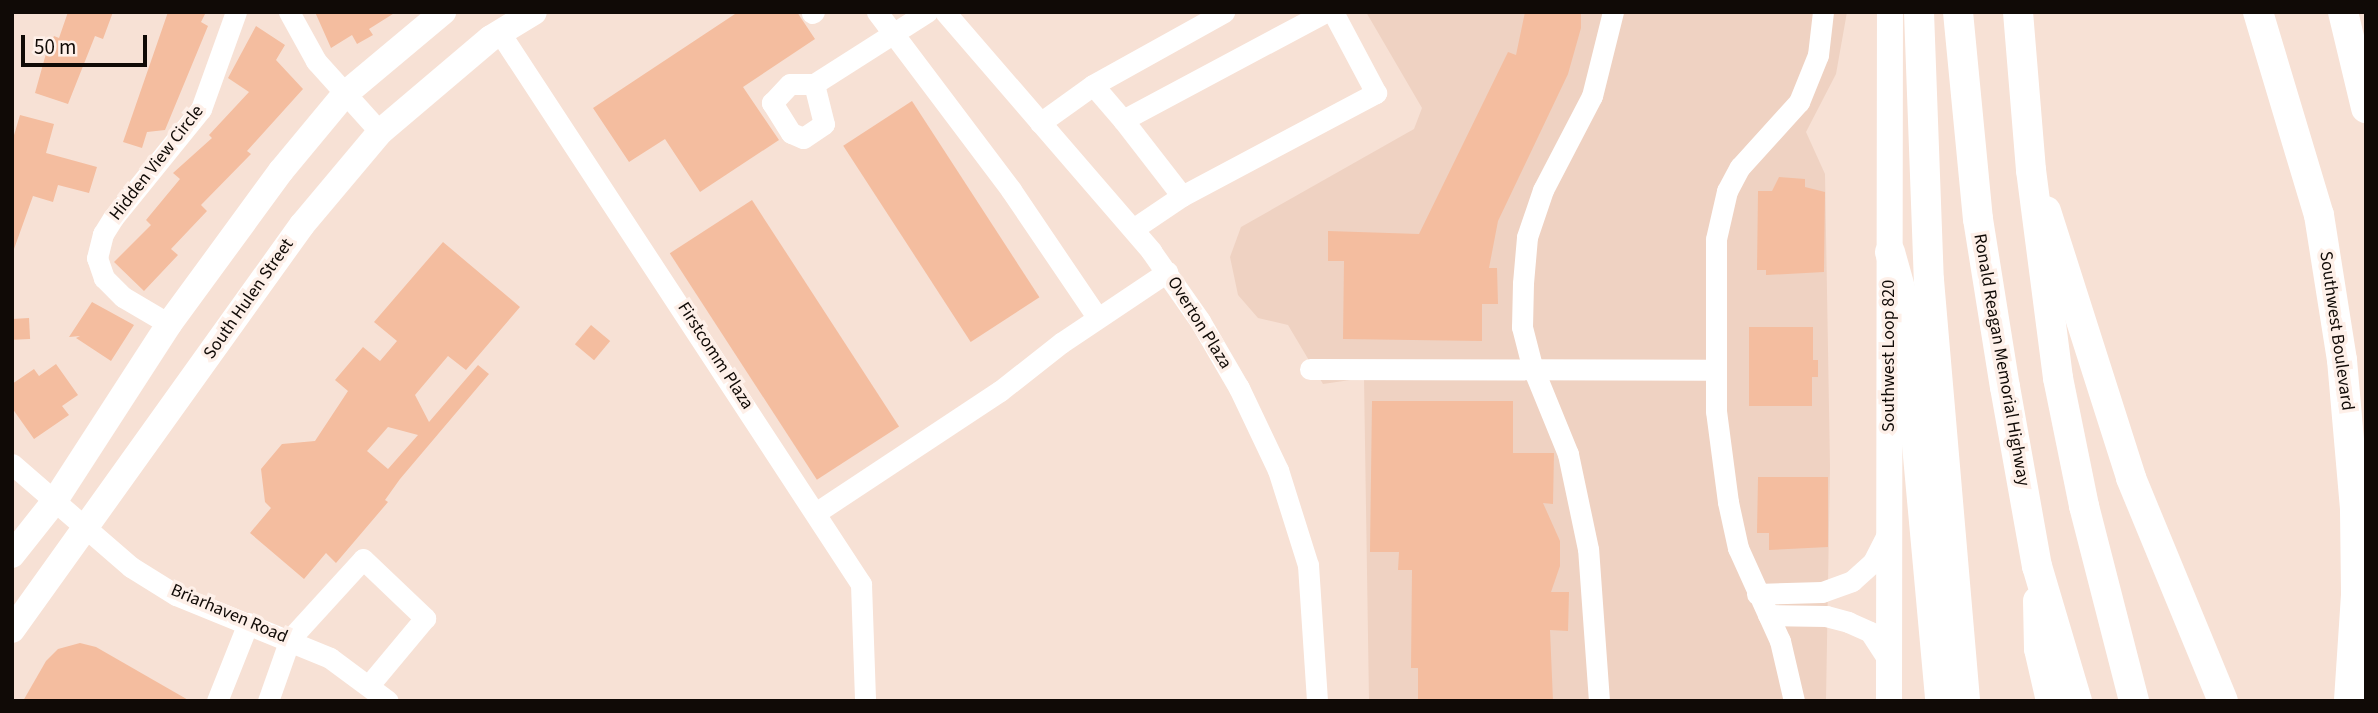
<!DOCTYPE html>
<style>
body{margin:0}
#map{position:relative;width:2378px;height:713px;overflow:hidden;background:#f7e1d5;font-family:"Source Sans 3",sans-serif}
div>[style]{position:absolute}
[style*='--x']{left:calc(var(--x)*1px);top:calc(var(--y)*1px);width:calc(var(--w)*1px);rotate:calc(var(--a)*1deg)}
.built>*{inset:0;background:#efd2c2}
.building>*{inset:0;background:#f4bd9f;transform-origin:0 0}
.minor>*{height:21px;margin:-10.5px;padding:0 10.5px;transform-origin:10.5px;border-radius:10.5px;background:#fff}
.major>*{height:26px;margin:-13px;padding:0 13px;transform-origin:13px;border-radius:13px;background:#fff}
.highway>*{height:30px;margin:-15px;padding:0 15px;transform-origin:15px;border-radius:15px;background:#fff}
span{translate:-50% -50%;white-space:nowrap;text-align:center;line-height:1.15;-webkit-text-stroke:7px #fef0e9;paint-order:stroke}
.street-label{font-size:18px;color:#100a06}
.frame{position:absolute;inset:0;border:14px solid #100a06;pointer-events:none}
.scale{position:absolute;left:21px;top:35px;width:126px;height:32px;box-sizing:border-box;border:4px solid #100a06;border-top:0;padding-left:9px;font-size:21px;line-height:24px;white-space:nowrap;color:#100a06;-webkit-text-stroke:5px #fef0e9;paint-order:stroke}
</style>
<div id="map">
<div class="built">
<div style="clip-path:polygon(1366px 12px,1847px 12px,1836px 74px,1806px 132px,1825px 174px,1830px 466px,1826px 701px,1369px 701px,1364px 378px,1323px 384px,1288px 325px,1258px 318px,1238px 295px,1230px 257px,1241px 227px,1414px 129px,1422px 108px)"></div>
</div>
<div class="building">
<div style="clip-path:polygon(68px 12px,113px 12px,103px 39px,95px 36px,68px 104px,35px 93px,47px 50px,54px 36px,59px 38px)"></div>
<div style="clip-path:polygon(168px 12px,206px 12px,201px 22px,208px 26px,165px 130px,147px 132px,142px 148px,123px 142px)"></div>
<div style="clip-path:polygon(315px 12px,396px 12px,369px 29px,373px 35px,357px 44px,352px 35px,331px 48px)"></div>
<div style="clip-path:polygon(738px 12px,797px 12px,815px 39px,743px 87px,779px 140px,700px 192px,665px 139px,629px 162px,593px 108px)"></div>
<div style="clip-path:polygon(1525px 12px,1581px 12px,1581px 28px,1568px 74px,1498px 221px,1489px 268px,1497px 268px,1498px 304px,1482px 304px,1482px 341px,1343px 339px,1344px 261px,1328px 261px,1328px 231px,1419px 234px,1508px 52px,1516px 55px)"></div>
<div style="clip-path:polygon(256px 26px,285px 45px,276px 60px,303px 89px,247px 151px,251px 154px,201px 205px,207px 211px,171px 249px,178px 255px,144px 291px,114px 262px,151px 225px,146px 220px,180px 179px,173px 173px,212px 138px,209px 135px,249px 92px,228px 78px)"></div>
<div style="left:912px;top:101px;width:234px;height:82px;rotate:57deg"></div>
<div style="clip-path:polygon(20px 115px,54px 124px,46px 153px,97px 167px,89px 193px,58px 185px,53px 202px,33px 196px,14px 249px,12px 142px)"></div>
<div style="clip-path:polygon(1779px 177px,1805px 179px,1805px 187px,1825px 192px,1824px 272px,1766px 275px,1766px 270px,1757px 270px,1758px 191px,1772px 191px)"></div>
<div style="left:752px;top:200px;width:270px;height:98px;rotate:57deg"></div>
<div style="clip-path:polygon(evenodd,443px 242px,520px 307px,466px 370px,448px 356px,415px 395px,429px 422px,478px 365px,489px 374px,400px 479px,385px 500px,388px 502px,336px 563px,326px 553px,304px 579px,250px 533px,271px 508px,265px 502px,261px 469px,282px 444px,315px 441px,348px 391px,335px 380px,363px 347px,380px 361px,397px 341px,374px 322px,443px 242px,388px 427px,418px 435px,388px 469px,367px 451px,388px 427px)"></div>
<div style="clip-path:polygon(92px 302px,134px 325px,111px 361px,76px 338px,80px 336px,69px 337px)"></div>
<div style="left:29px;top:318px;width:21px;height:17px;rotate:87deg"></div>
<div style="left:591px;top:325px;width:25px;height:25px;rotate:40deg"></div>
<div style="clip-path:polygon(1749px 327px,1813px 327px,1813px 360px,1818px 360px,1818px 377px,1812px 377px,1812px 406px,1749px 406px)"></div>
<div style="clip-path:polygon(56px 364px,78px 395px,62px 406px,69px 415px,34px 439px,12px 408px,12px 384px,34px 369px,39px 376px)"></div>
<div style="clip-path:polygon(1372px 401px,1513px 401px,1513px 453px,1554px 453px,1553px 504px,1543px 503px,1560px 541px,1560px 566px,1551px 592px,1569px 592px,1568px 631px,1550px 630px,1553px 701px,1418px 701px,1418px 668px,1411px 668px,1412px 570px,1398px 570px,1399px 552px,1370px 552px)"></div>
<div style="clip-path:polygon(1758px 477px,1828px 477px,1828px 547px,1769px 550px,1769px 533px,1757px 533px)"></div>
<div style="clip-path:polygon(80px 643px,96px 647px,190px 701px,23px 701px,46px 661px,58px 649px)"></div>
</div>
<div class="minor">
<div style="--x:289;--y:12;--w:56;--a:61.1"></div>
<div style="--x:316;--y:61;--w:96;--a:48"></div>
<div style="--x:877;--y:12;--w:223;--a:53"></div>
<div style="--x:1011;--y:190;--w:153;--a:55.9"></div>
<div style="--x:945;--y:12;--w:316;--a:49.2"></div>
<div style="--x:1151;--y:251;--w:85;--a:55"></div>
<div style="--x:1200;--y:321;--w:78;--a:59.8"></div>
<div style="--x:1239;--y:388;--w:91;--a:64.6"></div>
<div style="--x:1278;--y:470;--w:100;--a:72.5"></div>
<div style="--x:1308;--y:565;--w:136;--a:86.2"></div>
<div style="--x:812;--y:13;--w:2;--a:-27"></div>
<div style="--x:500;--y:33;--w:659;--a:56.77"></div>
<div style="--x:861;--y:584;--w:117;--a:88"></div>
<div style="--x:814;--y:84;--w:41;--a:76"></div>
<div style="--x:824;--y:124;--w:25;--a:146"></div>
<div style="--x:803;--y:138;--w:13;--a:-157"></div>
<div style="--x:791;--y:133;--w:36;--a:-122"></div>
<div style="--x:772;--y:103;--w:26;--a:-47"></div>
<div style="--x:790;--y:84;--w:24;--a:0"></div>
<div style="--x:814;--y:84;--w:134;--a:-32.5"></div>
<div style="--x:1123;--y:120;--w:46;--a:-130.6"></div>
<div style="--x:1093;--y:85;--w:150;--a:-29.1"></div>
<div style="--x:1040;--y:123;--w:65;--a:-35.6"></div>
<div style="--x:1182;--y:196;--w:96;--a:-127.8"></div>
<div style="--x:1123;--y:120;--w:229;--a:-28.1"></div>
<div style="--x:1133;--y:229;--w:59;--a:-34"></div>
<div style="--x:1182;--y:196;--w:220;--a:-28"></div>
<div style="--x:1376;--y:93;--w:92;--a:-118"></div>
<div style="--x:169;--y:324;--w:53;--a:-149.6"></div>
<div style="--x:123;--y:297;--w:27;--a:-135"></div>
<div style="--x:104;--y:278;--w:21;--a:-109"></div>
<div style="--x:97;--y:258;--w:25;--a:-76"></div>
<div style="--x:103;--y:234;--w:19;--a:-58"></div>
<div style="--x:113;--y:218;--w:140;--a:-51.1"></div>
<div style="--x:201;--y:109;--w:103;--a:-70.2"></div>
<div style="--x:1310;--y:369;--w:404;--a:0.1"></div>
<div style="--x:12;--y:464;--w:157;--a:40.9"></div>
<div style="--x:131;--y:567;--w:53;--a:31.9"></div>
<div style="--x:176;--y:595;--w:166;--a:22.2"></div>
<div style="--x:330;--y:658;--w:72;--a:36.6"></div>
<div style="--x:817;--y:512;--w:219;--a:-33.5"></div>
<div style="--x:1000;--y:391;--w:78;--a:-38.2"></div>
<div style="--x:1061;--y:343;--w:128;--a:-33.8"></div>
<div style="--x:1757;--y:594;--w:65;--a:-1.8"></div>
<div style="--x:1822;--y:592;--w:32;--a:-20"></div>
<div style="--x:1852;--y:581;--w:28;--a:-42"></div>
<div style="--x:1873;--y:562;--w:35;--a:-63"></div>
<div style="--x:1768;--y:615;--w:58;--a:1"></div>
<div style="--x:1826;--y:616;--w:23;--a:15"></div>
<div style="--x:1848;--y:622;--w:24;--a:24"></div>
<div style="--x:1870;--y:632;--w:35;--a:57"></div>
<div style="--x:217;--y:701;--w:84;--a:-68.3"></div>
<div style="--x:268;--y:701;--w:66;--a:-70.5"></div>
<div style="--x:290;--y:639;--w:108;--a:-47.6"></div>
<div style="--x:363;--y:559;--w:86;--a:43.6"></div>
<div style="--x:425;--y:618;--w:86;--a:129.8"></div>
<div style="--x:1599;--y:701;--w:152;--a:-94.1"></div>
<div style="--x:1588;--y:549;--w:97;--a:-101.9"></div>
<div style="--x:1568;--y:454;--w:95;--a:-112.2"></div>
<div style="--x:1532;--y:366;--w:40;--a:-104.4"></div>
<div style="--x:1522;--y:327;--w:44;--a:-88.7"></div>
<div style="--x:1523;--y:283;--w:46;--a:-85"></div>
<div style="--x:1527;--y:237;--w:50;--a:-71.2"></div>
<div style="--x:1543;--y:190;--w:106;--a:-62.5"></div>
<div style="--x:1592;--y:96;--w:87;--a:-76"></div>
<div style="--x:1794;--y:701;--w:62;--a:-103.1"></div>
<div style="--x:1780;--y:641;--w:102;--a:-114.3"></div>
<div style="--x:1738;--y:548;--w:47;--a:-102.3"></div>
<div style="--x:1728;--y:502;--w:92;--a:-97.5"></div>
<div style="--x:1716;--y:411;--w:172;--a:-90"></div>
<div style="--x:1716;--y:239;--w:49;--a:-77.1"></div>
<div style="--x:1727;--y:191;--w:27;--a:-62"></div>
<div style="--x:1740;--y:167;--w:88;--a:-47.8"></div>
<div style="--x:1799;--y:102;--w:51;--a:-68"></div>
<div style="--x:1818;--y:55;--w:43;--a:-83.4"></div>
</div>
<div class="major">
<div style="--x:12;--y:555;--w:68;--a:-51.6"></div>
<div style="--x:54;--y:502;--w:212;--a:-57.1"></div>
<div style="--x:169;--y:324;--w:190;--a:-53.8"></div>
<div style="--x:281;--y:171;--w:100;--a:-50.3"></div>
<div style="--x:345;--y:94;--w:128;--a:-39.9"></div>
<div style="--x:12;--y:630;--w:498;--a:-54.4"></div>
<div style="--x:302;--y:225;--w:121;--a:-50"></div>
<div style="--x:380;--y:132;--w:145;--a:-40.3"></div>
<div style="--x:491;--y:38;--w:50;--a:-31.2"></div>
<div style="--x:1889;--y:701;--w:689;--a:-89.92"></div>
</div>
<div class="highway">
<div style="--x:1919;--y:12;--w:268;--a:87.9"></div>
<div style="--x:1929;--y:280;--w:423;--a:85.1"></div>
<div style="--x:1958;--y:12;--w:208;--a:84.5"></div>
<div style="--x:1978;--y:219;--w:170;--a:80.9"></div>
<div style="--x:2005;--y:387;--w:182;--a:79.9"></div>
<div style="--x:2037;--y:566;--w:141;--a:73.5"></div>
<div style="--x:2018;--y:12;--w:159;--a:85.3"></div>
<div style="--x:2031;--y:170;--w:210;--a:82.6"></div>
<div style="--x:2058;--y:378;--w:131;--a:78.5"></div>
<div style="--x:2084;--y:506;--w:201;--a:75.6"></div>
<div style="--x:2258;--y:12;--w:212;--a:73.3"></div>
<div style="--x:2319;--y:215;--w:147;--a:81"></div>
<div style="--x:2342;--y:360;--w:151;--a:85"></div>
<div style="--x:2355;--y:510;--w:85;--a:89.3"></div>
<div style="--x:2356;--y:595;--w:106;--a:93.8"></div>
<div style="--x:2343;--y:12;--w:99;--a:76.5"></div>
<div style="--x:2046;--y:211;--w:280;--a:72.3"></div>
<div style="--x:2131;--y:478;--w:241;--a:67.6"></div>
<div style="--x:1890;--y:252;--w:52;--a:74.4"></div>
<div style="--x:1904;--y:302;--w:401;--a:84.8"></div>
<div style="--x:2038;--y:601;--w:48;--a:88.8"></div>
<div style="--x:2039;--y:649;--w:53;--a:77"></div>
</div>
<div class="street-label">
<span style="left:157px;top:163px;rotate:-52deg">Hidden View Circle</span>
<span style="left:249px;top:299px;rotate:-55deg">South Hulen Street</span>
<span style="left:1199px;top:323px;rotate:58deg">Overton Plaza</span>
<span style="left:2336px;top:331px;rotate:82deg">Southwest Boulevard</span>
<span style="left:715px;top:356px;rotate:57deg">Firstcomm Plaza</span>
<span style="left:1889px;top:356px;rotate:-90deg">Southwest Loop 820</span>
<span style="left:2001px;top:360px;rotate:80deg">Ronald Reagan Memorial Highway</span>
<span style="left:229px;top:614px;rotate:23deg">Briarhaven Road</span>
</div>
<div class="frame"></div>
<div class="scale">50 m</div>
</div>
